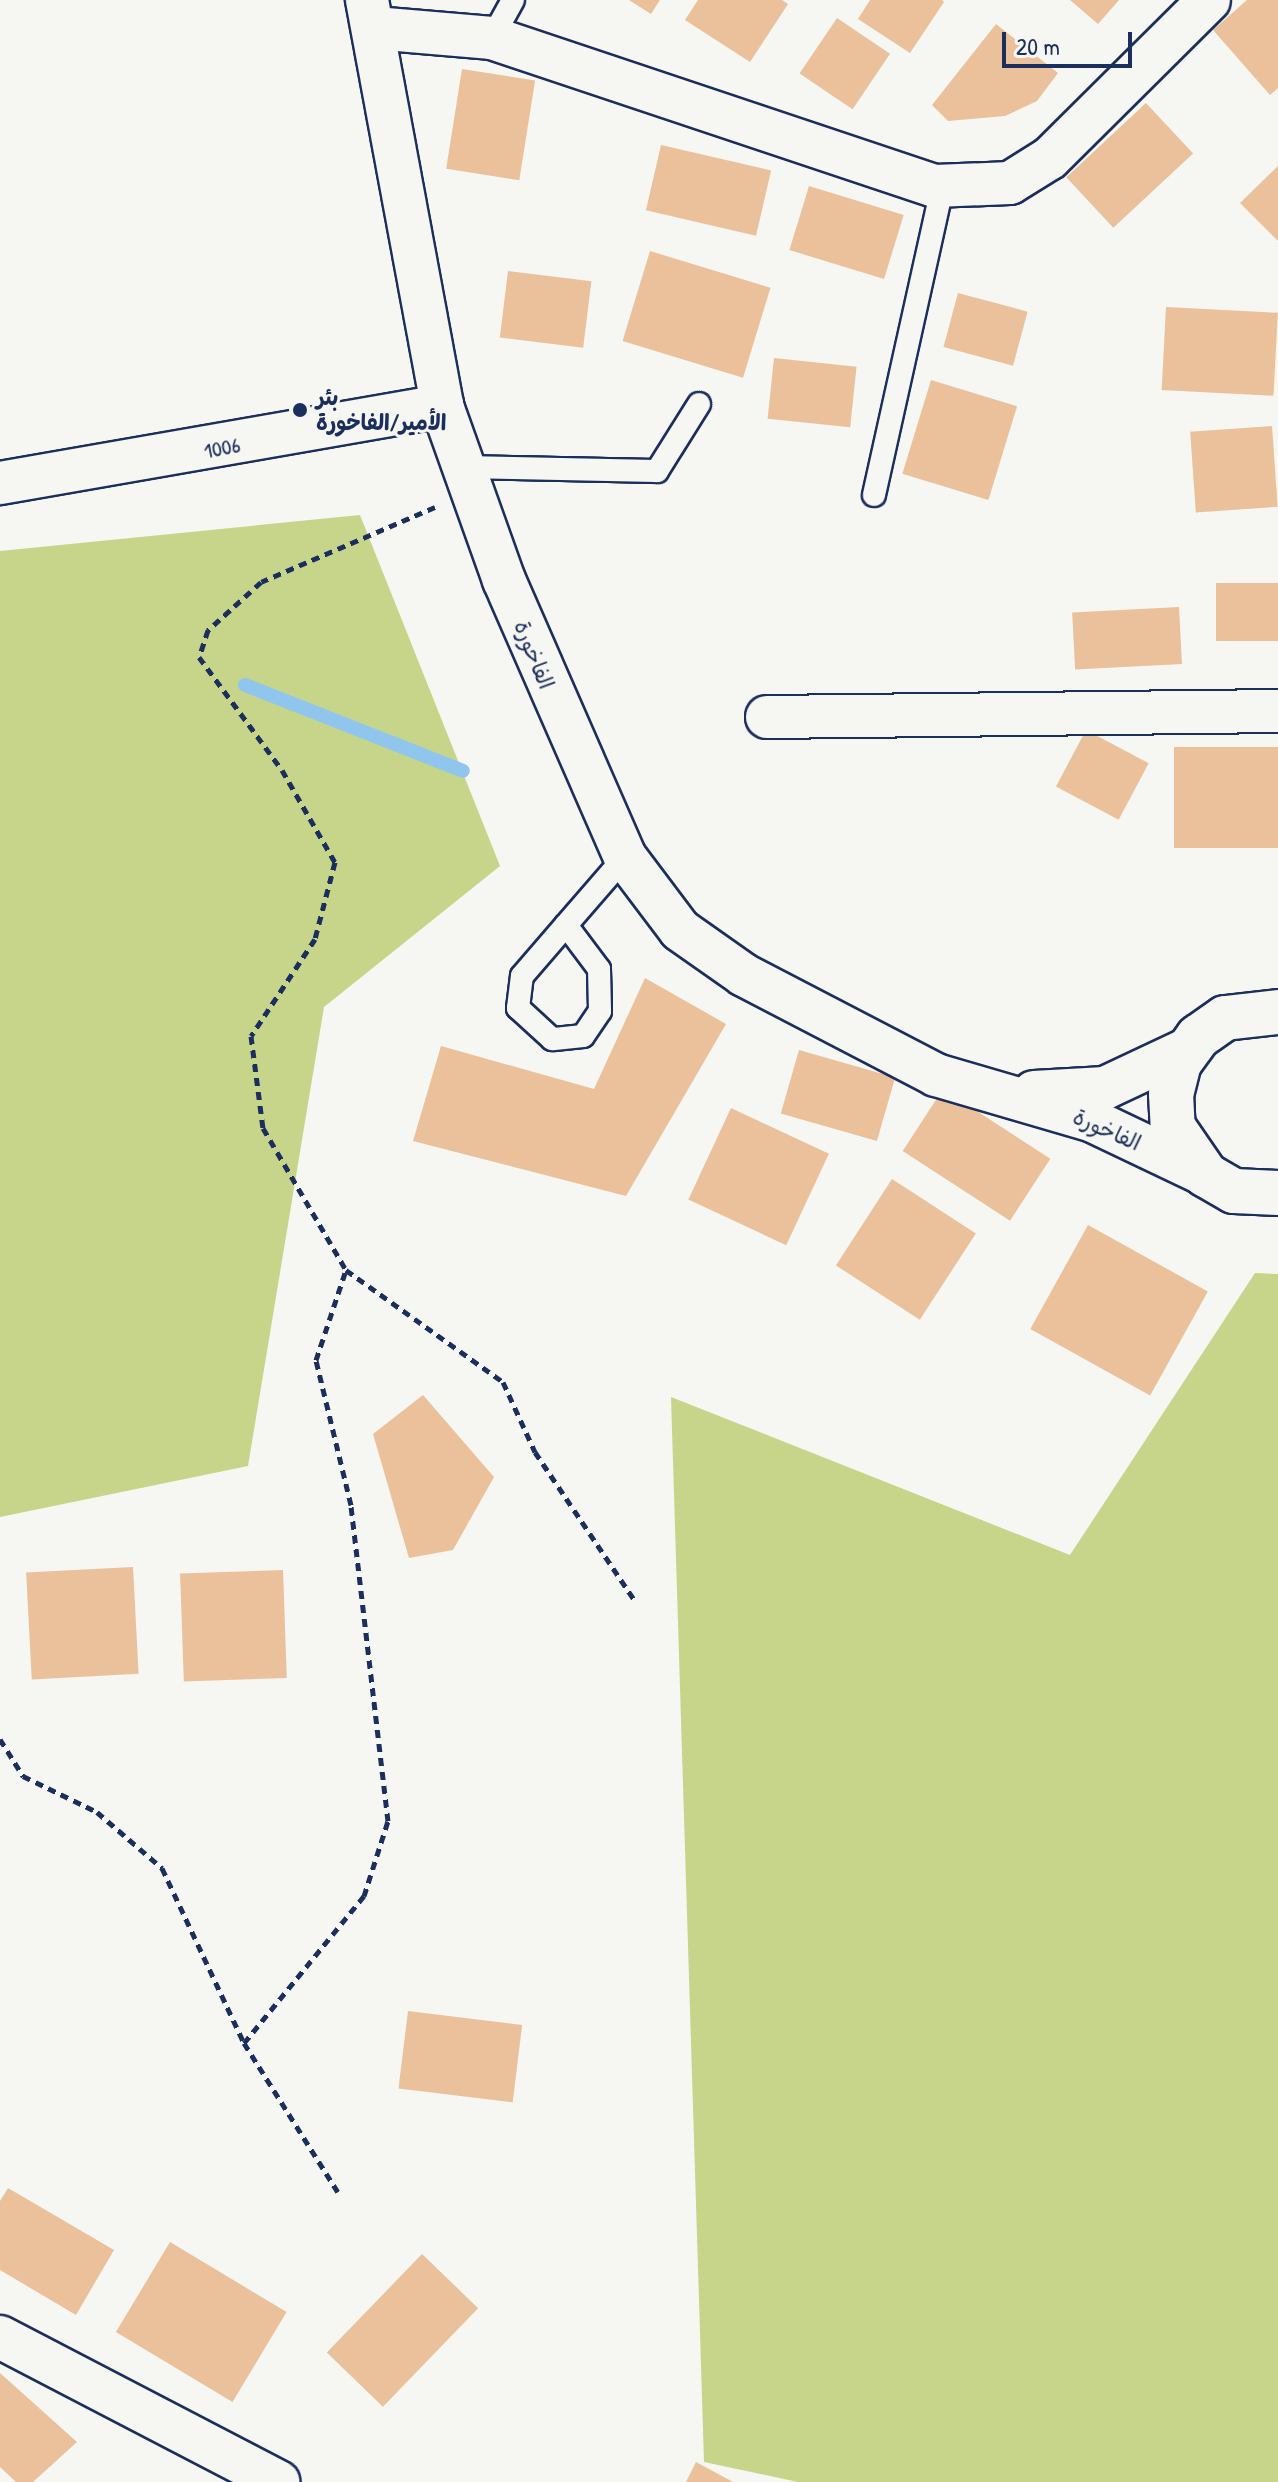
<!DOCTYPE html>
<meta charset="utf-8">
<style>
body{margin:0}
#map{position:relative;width:1278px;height:2482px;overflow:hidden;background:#f6f6f2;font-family:"Patrick Hand","Playpen Sans Arabic",sans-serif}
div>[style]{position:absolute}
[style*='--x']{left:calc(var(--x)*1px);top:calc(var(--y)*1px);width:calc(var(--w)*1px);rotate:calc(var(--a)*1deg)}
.green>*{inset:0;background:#c6d589}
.stream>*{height:14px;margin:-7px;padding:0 7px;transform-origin:7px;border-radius:7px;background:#90c6ee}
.building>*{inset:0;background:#eac19a;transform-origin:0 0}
.path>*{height:5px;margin-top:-2.5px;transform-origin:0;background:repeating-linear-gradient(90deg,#1b2f5e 0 8px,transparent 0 14px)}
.roads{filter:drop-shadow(2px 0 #1b2f5e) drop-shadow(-2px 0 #1b2f5e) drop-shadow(0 2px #1b2f5e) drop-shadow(0 -2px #1b2f5e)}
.lane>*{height:22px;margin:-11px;padding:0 11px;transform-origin:11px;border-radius:11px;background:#f6f6f2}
.street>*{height:42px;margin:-21px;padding:0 21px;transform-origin:21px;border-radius:21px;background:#f6f6f2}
.secondary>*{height:44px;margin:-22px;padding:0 22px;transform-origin:22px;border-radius:22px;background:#f6f6f2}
.dots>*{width:22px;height:22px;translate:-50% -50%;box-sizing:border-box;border:4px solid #f6f6f2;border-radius:50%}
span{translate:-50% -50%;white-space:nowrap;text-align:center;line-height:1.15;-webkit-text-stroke:6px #f6f6f2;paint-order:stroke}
.poi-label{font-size:22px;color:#1b2f5e;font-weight:700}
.left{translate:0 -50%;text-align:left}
.street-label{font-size:22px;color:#1b2f5e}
.scale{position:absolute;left:1002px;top:32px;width:130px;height:36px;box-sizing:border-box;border:4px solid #1b2f5e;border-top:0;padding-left:10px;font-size:24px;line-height:28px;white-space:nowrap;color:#1b2f5e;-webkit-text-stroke:6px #f6f6f2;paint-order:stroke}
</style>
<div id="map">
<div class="green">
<div style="clip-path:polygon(360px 515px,500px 866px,324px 1007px,248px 1466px,0 1517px,0 551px)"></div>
<div style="clip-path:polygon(1255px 1273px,1278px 1274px,1278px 2482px,798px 2482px,704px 2462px,671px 1397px,1070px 1555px)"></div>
</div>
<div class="stream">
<div style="--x:245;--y:685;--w:234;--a:21.5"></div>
</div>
<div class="building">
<div style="clip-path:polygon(629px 0,660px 0,651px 14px)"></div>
<div style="clip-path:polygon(698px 0,782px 0,788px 4px,750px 62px,685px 20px)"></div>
<div style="clip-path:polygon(870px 0,942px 0,944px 2px,910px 53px,858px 19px)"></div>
<div style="clip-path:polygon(1070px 0,1119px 0,1098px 24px)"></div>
<div style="clip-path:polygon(1247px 0,1278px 0,1278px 88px,1270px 95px,1213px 30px)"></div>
<div style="left:837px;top:18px;width:64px;height:67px;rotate:34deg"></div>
<div style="clip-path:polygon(996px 24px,1058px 73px,1037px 101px,1005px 116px,948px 121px,932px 105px)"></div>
<div style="left:462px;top:69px;width:74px;height:101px;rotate:9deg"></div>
<div style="left:1146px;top:103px;width:69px;height:109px;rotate:47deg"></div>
<div style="left:661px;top:145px;width:113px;height:67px;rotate:13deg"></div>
<div style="clip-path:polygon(1278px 166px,1278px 241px,1240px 203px)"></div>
<div style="left:809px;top:186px;width:99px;height:67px;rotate:17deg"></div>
<div style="left:650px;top:251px;width:126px;height:94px;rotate:17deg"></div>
<div style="left:508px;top:271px;width:84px;height:67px;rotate:7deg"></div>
<div style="left:958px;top:293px;width:72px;height:56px;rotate:15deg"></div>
<div style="left:1166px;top:307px;width:112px;height:83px;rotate:3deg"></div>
<div style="left:774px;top:358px;width:83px;height:61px;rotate:6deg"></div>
<div style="left:931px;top:380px;width:90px;height:98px;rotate:17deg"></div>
<div style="left:1272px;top:426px;width:81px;height:82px;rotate:86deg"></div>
<div style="left:1278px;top:583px;width:58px;height:62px;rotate:90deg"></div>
<div style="left:1179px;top:607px;width:57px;height:107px;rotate:87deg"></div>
<div style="left:1086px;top:730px;width:71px;height:64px;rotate:28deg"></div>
<div style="left:1278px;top:747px;width:101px;height:104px;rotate:90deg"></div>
<div style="clip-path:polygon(645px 978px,726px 1024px,626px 1196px,413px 1141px,441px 1046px,594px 1089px)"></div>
<div style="left:799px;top:1050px;width:100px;height:66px;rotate:16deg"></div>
<div style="left:943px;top:1089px;width:128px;height:74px;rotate:33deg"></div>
<div style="left:731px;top:1108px;width:108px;height:101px;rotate:25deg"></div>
<div style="left:892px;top:1179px;width:100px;height:103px;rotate:33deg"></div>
<div style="left:1088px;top:1225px;width:137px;height:119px;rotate:29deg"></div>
<div style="clip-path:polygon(423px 1395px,494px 1477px,453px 1550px,409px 1558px,373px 1434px)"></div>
<div style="left:133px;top:1567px;width:107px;height:107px;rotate:87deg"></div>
<div style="left:283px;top:1570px;width:108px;height:103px;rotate:88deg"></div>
<div style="left:408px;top:2011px;width:115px;height:78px;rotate:7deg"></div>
<div style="clip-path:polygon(8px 2188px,114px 2250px,76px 2315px,0 2270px,0 2201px)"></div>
<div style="left:170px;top:2242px;width:136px;height:105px;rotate:31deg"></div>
<div style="left:422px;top:2254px;width:78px;height:137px;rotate:44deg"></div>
<div style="clip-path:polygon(0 2373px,77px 2442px,33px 2482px,16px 2482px,0 2467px)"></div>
<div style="clip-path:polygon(696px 2462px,733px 2482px,686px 2482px)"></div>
</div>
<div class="path">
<div style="--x:435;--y:507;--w:189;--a:156.7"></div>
<div style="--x:261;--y:582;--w:72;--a:137.8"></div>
<div style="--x:208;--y:630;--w:28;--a:108"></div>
<div style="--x:199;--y:657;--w:140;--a:53.7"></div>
<div style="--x:282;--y:770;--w:106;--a:60.1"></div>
<div style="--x:335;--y:862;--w:80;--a:104.6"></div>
<div style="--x:315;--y:939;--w:116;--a:123.4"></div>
<div style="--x:251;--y:1036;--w:93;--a:82.6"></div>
<div style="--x:263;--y:1128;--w:164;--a:59.7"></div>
<div style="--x:346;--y:1270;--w:193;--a:35.5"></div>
<div style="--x:503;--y:1382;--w:77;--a:65.4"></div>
<div style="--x:535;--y:1452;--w:179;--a:56.1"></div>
<div style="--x:0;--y:1739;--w:44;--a:58.1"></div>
<div style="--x:23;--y:1776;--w:82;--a:25.9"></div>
<div style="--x:97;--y:1812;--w:86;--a:40.7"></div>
<div style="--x:162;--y:1868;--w:193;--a:64.9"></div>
<div style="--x:244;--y:2043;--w:176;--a:57.8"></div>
<div style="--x:244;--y:2043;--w:190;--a:-50.8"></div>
<div style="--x:364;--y:1896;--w:79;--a:-72.3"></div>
<div style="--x:388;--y:1821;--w:318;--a:-96.7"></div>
<div style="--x:351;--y:1505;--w:149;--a:-103.6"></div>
<div style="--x:316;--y:1360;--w:95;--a:-71.6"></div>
</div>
<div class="roads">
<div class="lane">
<div style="--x:492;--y:38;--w:43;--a:-61.1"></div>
<div style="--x:464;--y:467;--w:193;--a:1.2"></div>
<div style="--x:657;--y:471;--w:79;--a:-57.9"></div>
<div style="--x:874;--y:495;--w:318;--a:-77.5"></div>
<div style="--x:566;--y:925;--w:55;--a:53.1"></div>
<div style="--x:599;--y:969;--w:42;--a:88.6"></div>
<div style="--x:600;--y:1011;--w:30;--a:124"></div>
<div style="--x:583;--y:1036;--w:31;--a:174"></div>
<div style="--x:552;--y:1039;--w:46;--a:-137.6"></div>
<div style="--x:518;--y:1008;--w:32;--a:-83"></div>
<div style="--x:522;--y:976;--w:67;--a:-49.2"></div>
<div style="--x:566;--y:925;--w:90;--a:-49.1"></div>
</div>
<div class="street">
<div style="--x:367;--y:0;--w:413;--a:79.5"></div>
<div style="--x:442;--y:406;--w:185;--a:70.4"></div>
<div style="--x:504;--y:580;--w:302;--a:66.4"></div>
<div style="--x:625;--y:857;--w:91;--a:53"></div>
<div style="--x:680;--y:930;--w:78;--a:35.1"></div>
<div style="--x:744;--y:975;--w:216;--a:27.5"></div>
<div style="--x:936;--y:1075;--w:164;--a:16.3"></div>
<div style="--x:1093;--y:1121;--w:125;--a:25.5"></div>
<div style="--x:375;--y:28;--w:117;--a:4.9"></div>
<div style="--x:492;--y:38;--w:467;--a:18.5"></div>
<div style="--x:935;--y:186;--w:75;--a:-2.3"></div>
<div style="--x:1010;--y:183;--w:47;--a:-32"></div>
<div style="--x:1050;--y:158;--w:224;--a:-44.8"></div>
<div style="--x:0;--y:483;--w:449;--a:-9.9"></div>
<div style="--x:767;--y:717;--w:511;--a:-0.67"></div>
<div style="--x:1034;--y:1092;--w:71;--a:-3.2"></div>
<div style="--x:1105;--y:1088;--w:94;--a:-25.2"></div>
<div style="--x:0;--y:2337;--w:314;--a:27.5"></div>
</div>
<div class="secondary">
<div style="--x:1278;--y:1012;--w:53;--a:173.5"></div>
<div style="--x:1225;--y:1018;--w:33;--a:145"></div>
<div style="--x:1198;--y:1037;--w:32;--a:126"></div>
<div style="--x:1179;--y:1063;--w:32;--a:104"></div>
<div style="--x:1171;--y:1094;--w:33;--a:87"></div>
<div style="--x:1173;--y:1127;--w:58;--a:55.5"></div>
<div style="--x:1206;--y:1175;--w:32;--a:30"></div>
<div style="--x:1234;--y:1191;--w:44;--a:2.6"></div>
</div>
</div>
<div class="dots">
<div style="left:300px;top:410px;background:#1b2f5e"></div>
</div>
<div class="poi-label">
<span class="left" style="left:316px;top:410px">بئر<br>الأمير/الفاخورة</span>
</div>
<div class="street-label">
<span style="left:222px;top:448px;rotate:-11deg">1006</span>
<span style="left:534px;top:655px;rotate:68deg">الفاخورة</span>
<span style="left:1107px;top:1130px;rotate:24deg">الفاخورة</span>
</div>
<div class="scale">20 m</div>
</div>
